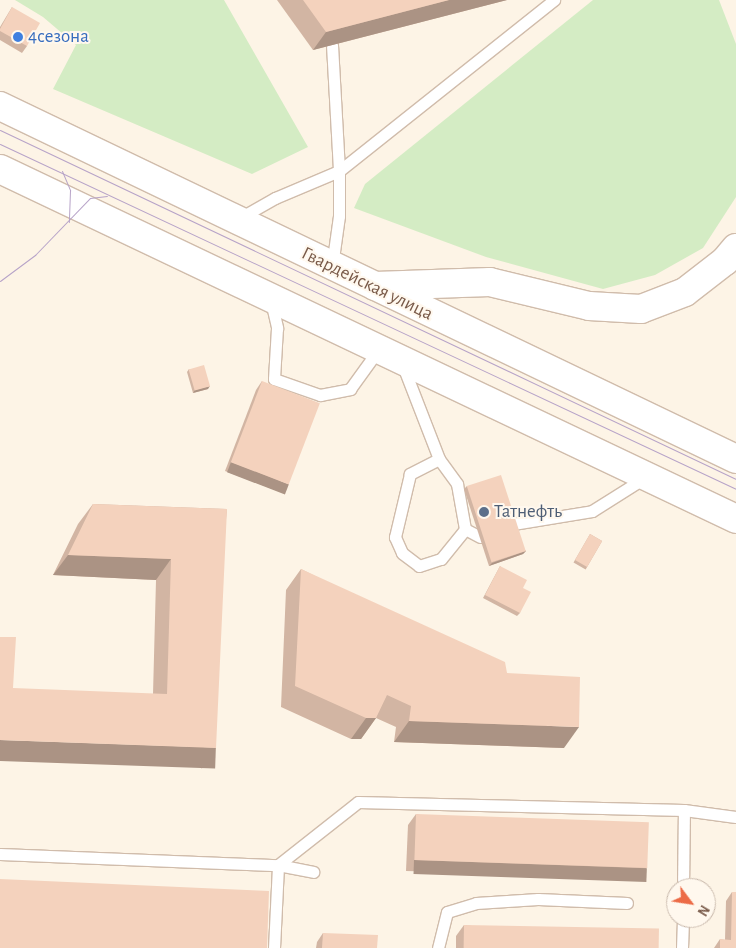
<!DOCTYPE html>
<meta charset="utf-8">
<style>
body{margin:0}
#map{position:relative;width:736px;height:948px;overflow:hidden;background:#fdf4e6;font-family:"Alegreya Sans",sans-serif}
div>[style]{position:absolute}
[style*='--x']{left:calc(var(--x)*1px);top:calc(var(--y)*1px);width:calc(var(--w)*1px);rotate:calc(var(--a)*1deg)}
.green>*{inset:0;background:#d4ecc4}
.roads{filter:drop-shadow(1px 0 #d0bcab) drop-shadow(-1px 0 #d0bcab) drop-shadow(0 1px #d0bcab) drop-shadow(0 -1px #d0bcab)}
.service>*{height:11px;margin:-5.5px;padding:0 5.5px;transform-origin:5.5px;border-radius:5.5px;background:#fff}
.secondary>*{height:28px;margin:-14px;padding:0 14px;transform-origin:14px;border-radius:14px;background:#fff}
.tram>*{height:1px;margin:-0.5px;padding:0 0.5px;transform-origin:0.5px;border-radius:0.5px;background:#b7a3c8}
.wall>*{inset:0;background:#d2b5a3;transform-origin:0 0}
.shaded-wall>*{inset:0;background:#ab9384;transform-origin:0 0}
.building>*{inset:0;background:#f4d2bd;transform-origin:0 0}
.dots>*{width:14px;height:14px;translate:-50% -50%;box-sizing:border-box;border:2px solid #fff8ee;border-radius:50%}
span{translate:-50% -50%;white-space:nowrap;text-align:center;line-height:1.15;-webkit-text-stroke:4px #fff8ee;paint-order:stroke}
.shop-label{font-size:19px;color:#366cbe}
.left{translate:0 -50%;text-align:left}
.street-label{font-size:19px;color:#795a49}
.service-label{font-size:19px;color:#4e5e75}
.north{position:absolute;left:666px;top:878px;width:50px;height:50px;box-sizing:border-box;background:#fff8ee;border:1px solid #c9b9ac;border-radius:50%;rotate:121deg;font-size:14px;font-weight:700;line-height:20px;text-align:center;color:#795a49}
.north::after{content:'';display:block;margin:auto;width:18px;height:22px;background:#ec6b46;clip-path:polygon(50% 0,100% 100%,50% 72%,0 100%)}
</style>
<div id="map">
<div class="green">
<div style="clip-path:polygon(15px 0,224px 0,308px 147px,252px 174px,53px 89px,76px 45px,43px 17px)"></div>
<div style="clip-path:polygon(593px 0,719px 0,736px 44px,736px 197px,703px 248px,655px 275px,603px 289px,486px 257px,354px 208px,365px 184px)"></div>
</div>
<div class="roads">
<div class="service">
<div style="--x:332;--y:45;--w:126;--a:86.8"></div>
<div style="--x:339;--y:171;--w:275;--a:-38.5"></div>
<div style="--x:238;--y:219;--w:43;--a:-29.6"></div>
<div style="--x:275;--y:198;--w:69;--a:-22.9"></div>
<div style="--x:339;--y:171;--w:45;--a:90"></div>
<div style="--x:339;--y:216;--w:50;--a:98"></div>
<div style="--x:271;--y:301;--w:28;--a:77"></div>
<div style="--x:277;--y:328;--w:51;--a:93.4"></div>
<div style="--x:274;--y:379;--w:49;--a:19.2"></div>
<div style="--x:320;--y:395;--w:31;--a:-11"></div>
<div style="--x:350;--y:389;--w:49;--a:-54.1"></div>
<div style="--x:403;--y:366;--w:100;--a:68.8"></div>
<div style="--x:439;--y:459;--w:31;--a:54"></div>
<div style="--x:457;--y:484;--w:46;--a:79.9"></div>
<div style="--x:465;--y:529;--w:17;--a:28"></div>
<div style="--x:439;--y:459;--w:33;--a:153"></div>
<div style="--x:410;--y:474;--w:65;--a:103.4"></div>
<div style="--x:395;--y:537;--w:17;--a:66"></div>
<div style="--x:402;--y:553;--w:21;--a:37"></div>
<div style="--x:419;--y:566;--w:23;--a:-18"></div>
<div style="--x:441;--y:559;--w:38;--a:-51"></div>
<div style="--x:513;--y:524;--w:80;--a:-9.3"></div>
<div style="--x:592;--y:511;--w:64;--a:-32.2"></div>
<div style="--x:0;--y:854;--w:278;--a:2.3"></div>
<div style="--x:278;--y:865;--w:36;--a:11"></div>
<div style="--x:683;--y:888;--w:78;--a:-89.3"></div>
<div style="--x:274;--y:948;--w:83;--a:-87.2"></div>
<div style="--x:278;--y:865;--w:102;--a:-38.2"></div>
<div style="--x:358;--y:802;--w:326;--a:1.4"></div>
<div style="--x:684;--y:810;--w:52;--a:7.7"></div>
<div style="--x:438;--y:948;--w:37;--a:-76"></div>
<div style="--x:447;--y:912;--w:30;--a:-17"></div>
<div style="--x:476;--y:903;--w:62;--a:-3.7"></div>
<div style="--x:538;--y:899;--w:89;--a:2.6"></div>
<div style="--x:682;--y:948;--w:30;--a:-88"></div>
</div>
<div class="secondary">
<div style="--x:0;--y:106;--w:816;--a:25.62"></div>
<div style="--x:0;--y:169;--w:815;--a:25.43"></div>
<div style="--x:375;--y:286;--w:115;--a:-2"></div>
<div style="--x:490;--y:282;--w:102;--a:13.6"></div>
<div style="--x:589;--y:306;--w:52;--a:3.3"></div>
<div style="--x:641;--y:309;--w:47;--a:-21.1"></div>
<div style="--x:685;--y:292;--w:51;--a:-37.8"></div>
<div style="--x:725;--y:261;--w:17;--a:-50"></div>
</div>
</div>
<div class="tram">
<div style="--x:0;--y:130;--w:815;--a:25.37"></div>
<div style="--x:0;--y:144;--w:813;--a:25.11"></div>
<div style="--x:62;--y:171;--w:21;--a:67"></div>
<div style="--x:70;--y:190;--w:32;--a:92"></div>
<div style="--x:0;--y:281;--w:44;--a:-36.6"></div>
<div style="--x:35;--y:255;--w:79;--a:-46"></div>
<div style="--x:90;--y:198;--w:17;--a:-7"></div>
</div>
<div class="wall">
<div style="clip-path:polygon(277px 0,507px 0,313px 50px)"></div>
<div style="clip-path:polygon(12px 7px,27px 46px,22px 53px,0 40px,0 27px)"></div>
<div style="clip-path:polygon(189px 369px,208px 389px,193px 393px,187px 372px)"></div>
<div style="clip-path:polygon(262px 381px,283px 493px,225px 471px,256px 390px)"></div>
<div style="clip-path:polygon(467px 486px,526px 551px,523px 554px,489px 566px,464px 489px)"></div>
<div style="clip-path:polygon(93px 504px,227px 509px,202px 769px,153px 694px,156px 580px,53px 575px,78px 524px)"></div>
<div style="left:590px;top:534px;width:14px;height:33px;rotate:30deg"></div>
<div style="clip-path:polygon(500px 566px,523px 588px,520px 613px,517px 616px,483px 598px)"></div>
<div style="clip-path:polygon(301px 569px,507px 673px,564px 748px,394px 742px,396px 727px,376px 718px,361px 739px,351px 739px,281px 707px,286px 590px)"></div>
<div style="clip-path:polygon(416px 814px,647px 867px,639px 878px,406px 871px,408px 825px)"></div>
<div style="clip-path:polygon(732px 892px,736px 948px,714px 948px,720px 939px,725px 940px,726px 901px)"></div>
<div style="clip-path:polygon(464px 925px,659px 948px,456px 948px,456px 936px)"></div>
<div style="clip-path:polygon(323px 933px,377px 948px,316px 948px,317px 942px)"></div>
</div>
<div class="shaded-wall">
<div style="clip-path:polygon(449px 0,507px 0,313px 50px,326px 32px)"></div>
<div style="clip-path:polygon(210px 386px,208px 389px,193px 393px,195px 390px)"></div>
<div style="left:231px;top:462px;width:62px;height:11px;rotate:21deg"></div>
<div style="clip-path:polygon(526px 551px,523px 554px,489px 566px,492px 563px)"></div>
<div style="clip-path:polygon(68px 555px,171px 559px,156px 580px,53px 575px)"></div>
<div style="clip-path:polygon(366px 718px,376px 718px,361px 739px,351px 739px)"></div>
<div style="clip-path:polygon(409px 721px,579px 727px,564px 748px,394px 742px)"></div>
<div style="left:0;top:740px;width:216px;height:21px;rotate:2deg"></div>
<div style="left:414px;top:860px;width:233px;height:14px;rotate:2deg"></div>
</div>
<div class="building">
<div style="clip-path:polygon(303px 0,449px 0,326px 32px)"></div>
<div style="clip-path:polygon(12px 7px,40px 23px,27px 46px,0 31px,0 29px)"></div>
<div style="left:204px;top:365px;width:22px;height:16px;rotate:74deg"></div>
<div style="left:262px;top:381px;width:62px;height:87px;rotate:21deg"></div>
<div style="left:501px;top:475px;width:80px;height:36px;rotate:72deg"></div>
<div style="clip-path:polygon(93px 504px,227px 509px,216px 748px,0 740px,0 637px,16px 637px,13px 688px,167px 694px,171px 559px,68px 555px)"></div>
<div style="left:590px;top:534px;width:14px;height:30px;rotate:30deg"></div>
<div style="clip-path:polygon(500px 566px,527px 580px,523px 588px,531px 592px,520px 613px,485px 595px)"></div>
<div style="clip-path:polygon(301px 569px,505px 662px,507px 673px,580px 677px,579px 727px,409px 721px,411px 706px,387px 695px,376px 718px,366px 718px,295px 686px)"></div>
<div style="left:416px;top:814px;width:233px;height:46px;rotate:2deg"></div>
<div style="clip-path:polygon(0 879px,269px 891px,267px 948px,0 948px)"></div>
<div style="clip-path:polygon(732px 892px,736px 892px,736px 948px,720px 948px,720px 939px,731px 940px)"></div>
<div style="left:464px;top:925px;width:195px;height:23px;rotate:1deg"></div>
<div style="clip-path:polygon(323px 933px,378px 935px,377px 948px,322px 948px)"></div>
</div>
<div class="dots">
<div style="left:18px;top:37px;background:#3f7fe0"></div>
<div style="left:484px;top:512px;background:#5c6f8a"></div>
</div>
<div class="shop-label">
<span class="left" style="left:28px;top:37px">4сезона</span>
</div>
<div class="street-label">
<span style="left:367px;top:284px;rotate:26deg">Гвардейская улица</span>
</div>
<div class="service-label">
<span class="left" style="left:494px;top:512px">Татнефть</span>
</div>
<div class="north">N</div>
</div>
